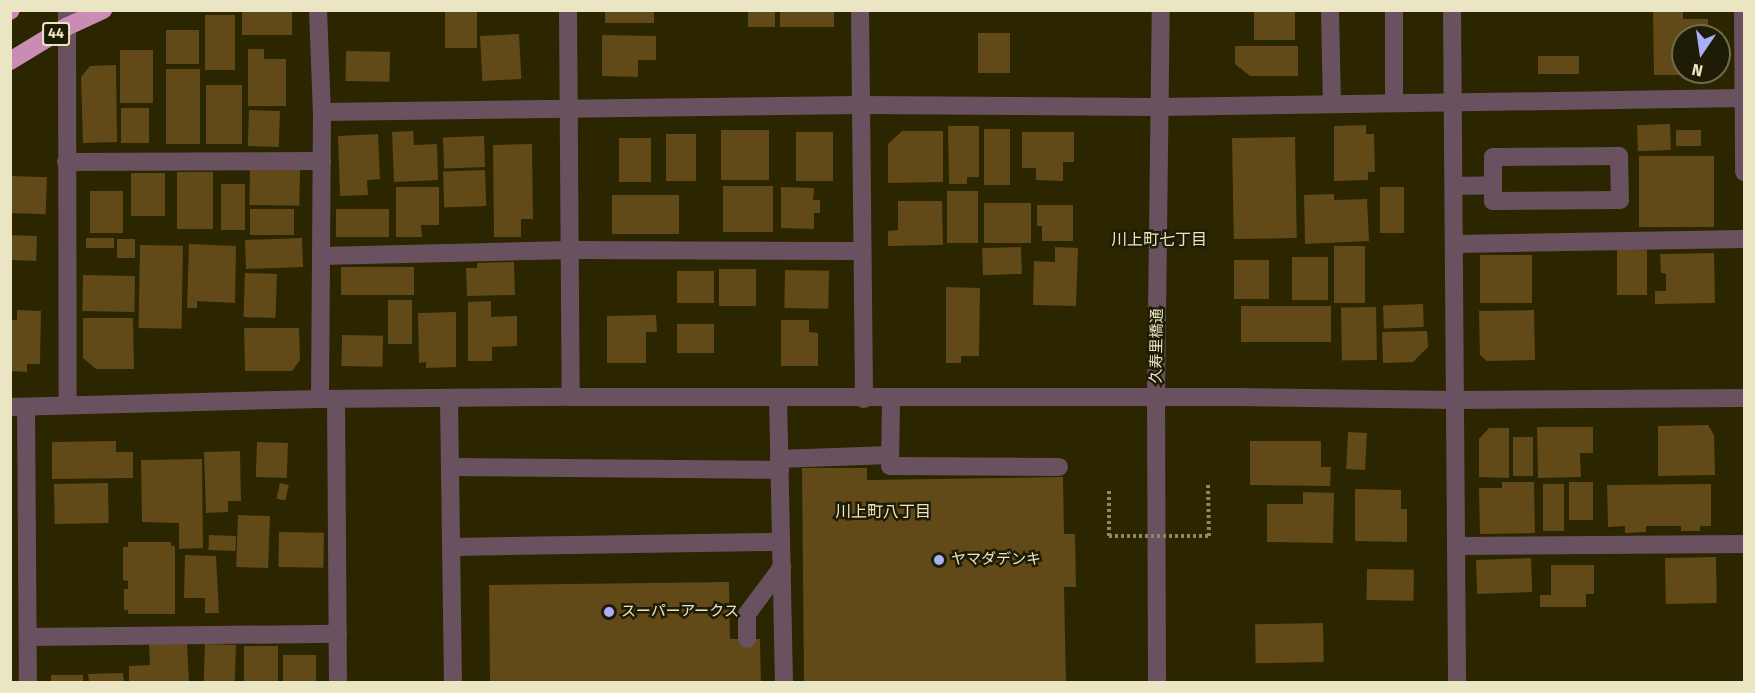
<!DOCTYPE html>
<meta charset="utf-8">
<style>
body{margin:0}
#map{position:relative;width:1755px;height:693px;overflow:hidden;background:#2b2500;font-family:"Fira Sans","Noto Sans JP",sans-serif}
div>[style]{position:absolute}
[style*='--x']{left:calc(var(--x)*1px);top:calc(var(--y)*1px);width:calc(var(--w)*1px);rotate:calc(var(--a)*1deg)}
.building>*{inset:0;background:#624918;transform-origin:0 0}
.path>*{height:4px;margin-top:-2px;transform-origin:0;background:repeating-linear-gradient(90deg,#8d8864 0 3px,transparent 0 6px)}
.minor>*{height:18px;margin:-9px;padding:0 9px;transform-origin:9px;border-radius:9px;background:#6a5160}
.highway>*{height:18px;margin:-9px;padding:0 9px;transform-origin:9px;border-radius:9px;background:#ca8cb4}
.path-bridge>*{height:4px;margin-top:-2px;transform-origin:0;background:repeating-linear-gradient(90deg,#8d8864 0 3px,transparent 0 6px)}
.dots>*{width:16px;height:16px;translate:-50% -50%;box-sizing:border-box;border:3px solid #1f1c06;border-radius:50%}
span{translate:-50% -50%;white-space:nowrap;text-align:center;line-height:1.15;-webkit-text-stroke:5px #1f1c06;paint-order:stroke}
.shield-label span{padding:2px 4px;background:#1f1c06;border:2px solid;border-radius:4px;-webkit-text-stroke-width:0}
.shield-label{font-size:14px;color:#eae5c2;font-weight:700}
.street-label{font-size:15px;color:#eae5c2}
.poi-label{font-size:15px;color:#eae5c2}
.left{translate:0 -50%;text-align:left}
.neighbourhood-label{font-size:16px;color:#eae5c2}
.frame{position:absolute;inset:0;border:12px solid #eae5c2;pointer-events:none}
.north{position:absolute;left:1671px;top:24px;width:60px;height:60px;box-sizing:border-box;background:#1f1c06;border:2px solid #706c51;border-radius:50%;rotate:193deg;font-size:16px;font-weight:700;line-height:24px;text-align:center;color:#eae5c2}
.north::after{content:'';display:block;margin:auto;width:21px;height:27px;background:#abaffb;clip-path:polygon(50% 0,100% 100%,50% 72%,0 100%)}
</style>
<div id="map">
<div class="building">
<div style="left:242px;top:10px;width:50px;height:25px"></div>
<div style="left:445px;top:10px;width:32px;height:38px"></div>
<div style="left:605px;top:10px;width:49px;height:13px"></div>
<div style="left:748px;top:10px;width:27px;height:17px"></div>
<div style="left:780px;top:10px;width:54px;height:17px"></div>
<div style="left:1254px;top:10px;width:41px;height:30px"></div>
<div style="clip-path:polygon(1653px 10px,1683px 10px,1683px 19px,1708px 19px,1708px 36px,1683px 36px,1683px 72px,1697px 72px,1697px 75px,1654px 75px)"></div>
<div style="left:205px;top:15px;width:30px;height:55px"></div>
<div style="left:166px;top:30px;width:33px;height:34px"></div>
<div style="left:978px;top:33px;width:32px;height:40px"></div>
<div style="left:519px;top:34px;width:45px;height:39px;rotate:87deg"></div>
<div style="clip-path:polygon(602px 35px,656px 36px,656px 60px,638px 60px,638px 77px,602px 76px)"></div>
<div style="clip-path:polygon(1235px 46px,1298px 46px,1298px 76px,1250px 76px,1235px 64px)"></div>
<div style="clip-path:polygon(248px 49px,264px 49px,264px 59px,286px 59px,286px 106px,248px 106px)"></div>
<div style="left:120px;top:50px;width:33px;height:53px"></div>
<div style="left:346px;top:51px;width:44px;height:30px;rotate:1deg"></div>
<div style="left:1538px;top:56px;width:41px;height:18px"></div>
<div style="clip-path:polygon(116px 65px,117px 142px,83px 143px,81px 77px,90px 66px)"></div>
<div style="left:166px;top:69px;width:34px;height:75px"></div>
<div style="left:206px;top:85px;width:36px;height:59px"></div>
<div style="left:121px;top:108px;width:28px;height:35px"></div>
<div style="left:249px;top:110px;width:31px;height:36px;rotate:2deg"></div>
<div style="left:1670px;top:124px;width:26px;height:33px;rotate:88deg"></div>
<div style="clip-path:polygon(1366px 125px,1366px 134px,1374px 134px,1375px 172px,1368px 172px,1368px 180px,1334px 181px,1334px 126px)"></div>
<div style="clip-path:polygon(948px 126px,979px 126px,979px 177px,967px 177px,967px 184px,949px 184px)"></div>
<div style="left:984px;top:129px;width:26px;height:56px"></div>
<div style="left:769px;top:130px;width:50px;height:48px;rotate:90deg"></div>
<div style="left:1676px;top:130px;width:25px;height:16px"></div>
<div style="clip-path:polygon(413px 131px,414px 145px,437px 144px,438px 180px,394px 182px,392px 132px)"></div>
<div style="clip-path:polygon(902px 131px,943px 131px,943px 182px,888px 183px,888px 144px)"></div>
<div style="left:796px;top:132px;width:37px;height:49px"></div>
<div style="clip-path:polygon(1022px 132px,1074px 132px,1074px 162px,1063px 162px,1063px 181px,1036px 180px,1036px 168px,1022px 168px)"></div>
<div style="clip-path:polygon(378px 134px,380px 179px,367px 180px,368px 195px,340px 196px,338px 136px)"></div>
<div style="left:666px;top:134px;width:30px;height:47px"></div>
<div style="left:484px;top:136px;width:31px;height:41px;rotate:88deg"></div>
<div style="left:1295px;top:137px;width:101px;height:63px;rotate:89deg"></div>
<div style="left:619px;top:138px;width:32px;height:44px"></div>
<div style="clip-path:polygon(532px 144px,533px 219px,521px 219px,521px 237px,494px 237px,493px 145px)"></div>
<div style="left:1639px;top:156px;width:75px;height:71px"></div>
<div style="left:250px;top:168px;width:50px;height:37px;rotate:1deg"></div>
<div style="left:485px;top:170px;width:36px;height:42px;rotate:88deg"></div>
<div style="left:177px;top:172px;width:36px;height:57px"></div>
<div style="left:131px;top:173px;width:34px;height:43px"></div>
<div style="left:10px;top:176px;width:37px;height:37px;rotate:2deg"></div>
<div style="left:245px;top:184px;width:46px;height:24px;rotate:90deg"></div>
<div style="left:723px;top:186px;width:50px;height:46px"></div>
<div style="clip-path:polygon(396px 187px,439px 187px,439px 225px,421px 225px,422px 237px,396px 237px)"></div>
<div style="clip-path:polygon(781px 187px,814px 188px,813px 200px,820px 200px,820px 213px,814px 213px,814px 229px,781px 228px)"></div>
<div style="left:1380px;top:187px;width:24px;height:46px"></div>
<div style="left:90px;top:191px;width:33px;height:42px"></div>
<div style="left:947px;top:191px;width:31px;height:52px"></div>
<div style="clip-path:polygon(1334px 194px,1334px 200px,1367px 199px,1369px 241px,1305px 244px,1304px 195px)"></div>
<div style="left:612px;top:195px;width:67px;height:39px"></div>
<div style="clip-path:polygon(898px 201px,942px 201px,943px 245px,888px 246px,888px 231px,898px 230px)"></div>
<div style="left:984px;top:203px;width:47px;height:40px"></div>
<div style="clip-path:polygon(1037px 205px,1073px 205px,1073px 241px,1042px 241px,1042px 226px,1037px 226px)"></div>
<div style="left:250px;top:209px;width:44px;height:26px"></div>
<div style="left:336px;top:209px;width:53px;height:28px"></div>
<div style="left:10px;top:235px;width:27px;height:25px;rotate:2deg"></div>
<div style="left:86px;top:238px;width:28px;height:10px"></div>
<div style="left:302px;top:238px;width:29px;height:57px;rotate:88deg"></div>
<div style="left:117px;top:239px;width:18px;height:19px"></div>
<div style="clip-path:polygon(189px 244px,236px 246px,235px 303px,197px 301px,197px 308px,187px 308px)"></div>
<div style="left:140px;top:245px;width:43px;height:83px;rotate:1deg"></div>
<div style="left:1365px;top:246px;width:57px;height:31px;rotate:90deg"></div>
<div style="left:1021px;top:247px;width:27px;height:39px;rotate:88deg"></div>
<div style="clip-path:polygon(1055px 247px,1078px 248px,1076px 306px,1033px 305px,1034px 261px,1055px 262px)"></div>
<div style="left:1617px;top:250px;width:30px;height:45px"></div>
<div style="clip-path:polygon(1714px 253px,1715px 303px,1655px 304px,1655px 291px,1666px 291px,1666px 274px,1661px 273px,1660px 254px)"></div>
<div style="left:1532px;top:255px;width:48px;height:52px;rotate:90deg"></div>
<div style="left:1292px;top:257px;width:36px;height:43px"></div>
<div style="left:1234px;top:260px;width:35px;height:39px"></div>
<div style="clip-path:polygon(514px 262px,515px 295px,467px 296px,466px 268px,477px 268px,477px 263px)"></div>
<div style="left:341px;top:267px;width:73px;height:28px"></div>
<div style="left:719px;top:269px;width:37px;height:37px"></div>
<div style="left:785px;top:270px;width:44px;height:38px;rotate:1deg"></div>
<div style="left:677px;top:271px;width:37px;height:32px"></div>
<div style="left:245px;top:273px;width:32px;height:44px;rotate:2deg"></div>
<div style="left:83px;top:275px;width:52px;height:36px;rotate:1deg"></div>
<div style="clip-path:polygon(946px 287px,980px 288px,979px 356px,961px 356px,961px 363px,946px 363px)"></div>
<div style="left:388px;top:300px;width:24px;height:44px"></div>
<div style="clip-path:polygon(491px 301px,491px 317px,517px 316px,517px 346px,492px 347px,492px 361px,468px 361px,468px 302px)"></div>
<div style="left:1423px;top:304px;width:23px;height:40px;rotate:88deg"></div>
<div style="left:1331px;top:306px;width:36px;height:90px;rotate:90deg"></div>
<div style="left:1376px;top:307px;width:53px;height:35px;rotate:89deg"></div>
<div style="clip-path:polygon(17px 310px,41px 311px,40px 364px,27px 364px,27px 372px,10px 371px,10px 320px,17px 320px)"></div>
<div style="clip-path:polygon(1534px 310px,1535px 360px,1487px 361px,1480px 355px,1479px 311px)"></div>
<div style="clip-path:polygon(456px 312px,456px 367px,426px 368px,426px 362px,419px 363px,418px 313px)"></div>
<div style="clip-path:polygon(656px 315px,657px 332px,646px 332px,646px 363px,607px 363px,607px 316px)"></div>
<div style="clip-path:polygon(83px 318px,133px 318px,134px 369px,96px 369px,83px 358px)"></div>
<div style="clip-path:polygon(781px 320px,809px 320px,809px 332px,818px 333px,818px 366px,781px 366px)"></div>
<div style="left:677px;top:324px;width:37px;height:29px"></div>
<div style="clip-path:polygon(244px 328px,299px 328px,300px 360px,292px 371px,245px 371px)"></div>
<div style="clip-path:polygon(1427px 331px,1428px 347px,1413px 362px,1383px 363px,1382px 332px)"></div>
<div style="left:342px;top:335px;width:41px;height:31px;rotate:1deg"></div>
<div style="clip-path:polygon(1708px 425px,1714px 435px,1715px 475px,1658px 476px,1658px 426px)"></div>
<div style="clip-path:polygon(1537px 427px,1593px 427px,1593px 453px,1580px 453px,1581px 477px,1538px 478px)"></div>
<div style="clip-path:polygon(1489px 428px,1509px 428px,1509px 478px,1479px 477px,1479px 439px)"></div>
<div style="left:1348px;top:432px;width:19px;height:37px;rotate:3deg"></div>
<div style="left:1513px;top:437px;width:20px;height:39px"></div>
<div style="clip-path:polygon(116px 441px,116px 452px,133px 452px,133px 478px,52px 479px,52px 442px)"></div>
<div style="clip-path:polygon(1250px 441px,1321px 441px,1321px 467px,1331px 467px,1330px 486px,1250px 485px)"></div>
<div style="left:257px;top:442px;width:31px;height:35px;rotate:2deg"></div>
<div style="clip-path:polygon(240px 451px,241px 501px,228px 501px,228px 512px,206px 513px,204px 452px)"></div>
<div style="clip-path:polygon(202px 459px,203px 548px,179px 549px,179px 523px,142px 522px,141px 460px)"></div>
<div style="clip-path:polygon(802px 468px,867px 468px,867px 480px,1063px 477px,1064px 534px,1075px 534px,1076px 587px,1064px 587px,1066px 682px,804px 682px)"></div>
<div style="clip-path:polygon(1502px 482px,1534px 482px,1535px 533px,1480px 534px,1479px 488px,1502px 488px)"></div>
<div style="left:1569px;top:482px;width:24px;height:38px"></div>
<div style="left:108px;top:483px;width:40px;height:54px;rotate:89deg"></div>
<div style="left:280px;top:483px;width:9px;height:16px;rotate:13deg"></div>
<div style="left:1543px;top:484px;width:21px;height:47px"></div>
<div style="clip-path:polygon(1711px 484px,1711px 526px,1700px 526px,1700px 531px,1681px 531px,1681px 526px,1646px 526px,1646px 532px,1625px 533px,1625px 526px,1608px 527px,1607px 485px)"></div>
<div style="clip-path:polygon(1355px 489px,1401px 490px,1401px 509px,1407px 509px,1407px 542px,1355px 541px)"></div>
<div style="clip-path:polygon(1303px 492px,1334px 493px,1333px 543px,1267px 542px,1267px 504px,1303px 504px)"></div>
<div style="left:238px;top:515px;width:32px;height:52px;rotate:2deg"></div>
<div style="left:279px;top:532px;width:45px;height:35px;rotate:1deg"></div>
<div style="left:209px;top:535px;width:27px;height:15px;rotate:2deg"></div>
<div style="clip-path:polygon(128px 542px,171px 542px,171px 546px,175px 546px,175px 614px,128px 614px,128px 610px,124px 610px,124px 589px,128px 589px,128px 581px,123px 580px,123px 547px,128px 547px)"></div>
<div style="clip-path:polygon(185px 555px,216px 556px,219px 613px,205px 613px,205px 598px,184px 598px)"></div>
<div style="left:1716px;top:557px;width:46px;height:51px;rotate:89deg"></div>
<div style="left:1531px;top:558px;width:34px;height:55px;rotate:88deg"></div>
<div style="clip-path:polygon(1551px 565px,1594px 565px,1594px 594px,1586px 594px,1586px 607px,1540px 607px,1540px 595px,1551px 595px)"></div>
<div style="left:1367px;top:569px;width:47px;height:31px;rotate:1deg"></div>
<div style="clip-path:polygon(729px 582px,730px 639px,760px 639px,761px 682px,490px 682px,489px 585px)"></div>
<div style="left:1323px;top:623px;width:39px;height:68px;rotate:89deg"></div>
<div style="clip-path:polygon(187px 642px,189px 682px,129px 682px,129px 666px,150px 665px,149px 643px)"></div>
<div style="left:205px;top:644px;width:31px;height:38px;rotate:2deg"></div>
<div style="left:244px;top:646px;width:34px;height:36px"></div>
<div style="left:283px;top:655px;width:33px;height:27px"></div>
<div style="clip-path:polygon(123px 673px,124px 682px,89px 682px,88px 674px)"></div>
<div style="left:51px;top:675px;width:32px;height:7px"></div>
</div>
<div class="path">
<div style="--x:1208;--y:485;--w:51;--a:88.9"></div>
<div style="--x:1109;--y:536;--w:47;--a:-90"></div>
</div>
<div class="minor">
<div style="--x:67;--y:10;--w:395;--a:89.9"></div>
<div style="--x:318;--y:10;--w:102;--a:87.8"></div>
<div style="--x:322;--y:112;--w:287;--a:90.4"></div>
<div style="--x:568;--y:10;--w:387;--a:89.6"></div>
<div style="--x:860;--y:10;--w:389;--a:89.4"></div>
<div style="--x:1330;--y:10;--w:93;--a:88.8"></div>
<div style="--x:1394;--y:10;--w:92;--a:90"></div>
<div style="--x:1452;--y:10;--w:672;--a:89.57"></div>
<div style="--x:1743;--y:10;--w:162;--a:89.6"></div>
<div style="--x:322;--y:112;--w:538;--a:-0.75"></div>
<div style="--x:860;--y:105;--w:299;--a:0.4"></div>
<div style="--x:1159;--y:107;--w:584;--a:-0.88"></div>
<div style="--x:1619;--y:156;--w:44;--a:88.7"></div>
<div style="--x:1620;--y:200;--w:127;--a:179.5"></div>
<div style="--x:1493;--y:201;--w:44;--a:-90"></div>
<div style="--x:1493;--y:157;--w:126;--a:-0.5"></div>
<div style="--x:66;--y:162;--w:256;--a:-0.2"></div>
<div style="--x:1454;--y:186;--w:39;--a:-1"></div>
<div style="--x:1454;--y:244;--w:290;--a:-1"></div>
<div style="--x:321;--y:256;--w:249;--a:-1.4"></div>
<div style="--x:570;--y:250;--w:292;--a:0.2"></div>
<div style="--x:778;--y:397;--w:285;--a:88.8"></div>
<div style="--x:449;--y:398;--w:284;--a:89.2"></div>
<div style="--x:891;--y:398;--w:68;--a:90.8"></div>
<div style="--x:890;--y:466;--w:169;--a:0.3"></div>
<div style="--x:336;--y:399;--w:283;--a:89.6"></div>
<div style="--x:10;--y:407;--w:310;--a:-1.5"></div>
<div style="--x:320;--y:399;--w:251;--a:-0.5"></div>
<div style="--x:571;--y:397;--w:668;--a:0"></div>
<div style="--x:1239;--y:397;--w:217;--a:0.8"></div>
<div style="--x:1456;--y:400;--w:288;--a:-0.4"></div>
<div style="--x:26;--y:407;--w:275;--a:89.6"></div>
<div style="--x:779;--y:459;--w:111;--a:-2.1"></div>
<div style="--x:450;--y:467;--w:330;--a:0.5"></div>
<div style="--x:1457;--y:546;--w:287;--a:-0.4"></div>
<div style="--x:452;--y:547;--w:328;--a:-0.9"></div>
<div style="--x:28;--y:637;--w:310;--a:-0.6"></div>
<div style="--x:747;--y:639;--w:25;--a:-90"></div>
<div style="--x:747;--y:614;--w:59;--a:-53.3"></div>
<div style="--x:1157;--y:682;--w:285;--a:-90.2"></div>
<div style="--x:1156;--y:397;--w:387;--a:-89.3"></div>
</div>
<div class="highway">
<div style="--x:10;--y:11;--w:1;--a:-45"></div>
<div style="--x:10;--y:61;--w:66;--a:-31.3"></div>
<div style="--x:66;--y:27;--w:41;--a:-24.7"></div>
</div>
<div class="path-bridge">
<div style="--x:1109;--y:536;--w:100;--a:0"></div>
</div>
<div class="dots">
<div style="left:939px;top:560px;background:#abaffb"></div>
<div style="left:609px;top:612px;background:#abaffb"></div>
</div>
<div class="shield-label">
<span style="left:56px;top:34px">44</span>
</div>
<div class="street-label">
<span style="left:1157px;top:346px;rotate:-89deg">久寿里橋通</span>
</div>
<div class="poi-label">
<span class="left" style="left:951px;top:560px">ヤマダデンキ</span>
<span class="left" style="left:621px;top:612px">スーパーアークス</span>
</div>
<div class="neighbourhood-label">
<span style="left:1159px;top:240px">川上町七丁目</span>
<span style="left:883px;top:512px">川上町八丁目</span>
</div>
<div class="frame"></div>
<div class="north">N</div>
</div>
